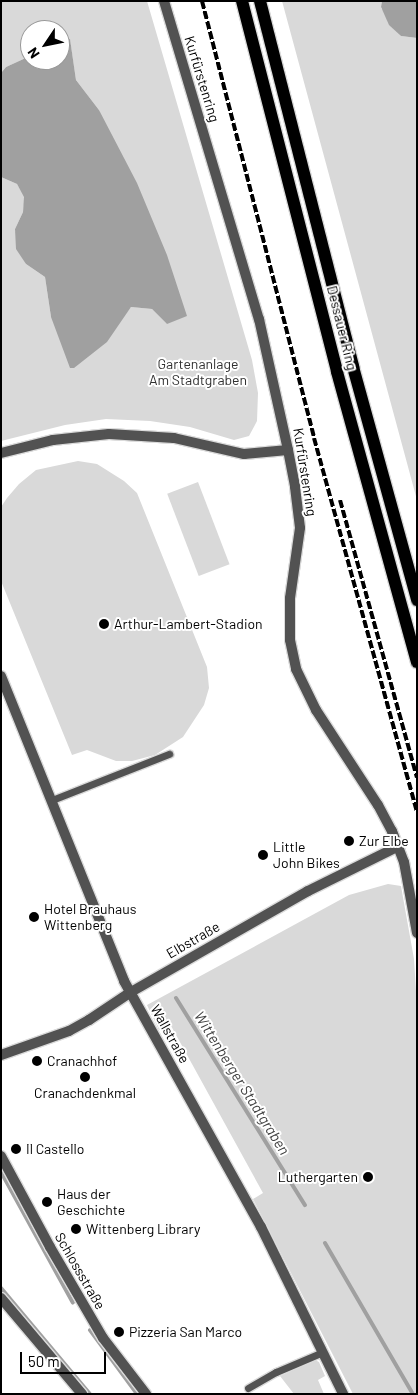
<!DOCTYPE html>
<meta charset="utf-8">
<style>
body{margin:0}
#map{position:relative;width:418px;height:1395px;overflow:hidden;background:#fff;font-family:Barlow,sans-serif}
div>[style]{position:absolute}
[style*='--x']{left:calc(var(--x)*1px);top:calc(var(--y)*1px);width:calc(var(--w)*1px);rotate:calc(var(--a)*1deg)}
.green>*{inset:0;background:#d9d9d9;transform-origin:0 0}
.water>*{inset:0;background:#a0a0a0}
.stream>*{height:4px;margin:-2px;padding:0 2px;transform-origin:2px;border-radius:2px;background:#a0a0a0}
.roads{filter:drop-shadow(1px 0 #dbdbdb) drop-shadow(-1px 0 #dbdbdb) drop-shadow(0 1px #dbdbdb) drop-shadow(0 -1px #dbdbdb)}
.service>*{height:7px;margin:-3.5px;padding:0 3.5px;transform-origin:3.5px;border-radius:3.5px;background:#525252}
.pedestrian>*{height:10px;margin:-5px;padding:0 5px;transform-origin:5px;border-radius:5px;background:#525252}
.minor>*{height:10px;margin:-5px;padding:0 5px;transform-origin:5px;border-radius:5px;background:#525252}
.primary>*{height:12px;margin:-6px;padding:0 6px;transform-origin:6px;border-radius:6px;background:#000}
.rail>*{height:4px;margin-top:-2px;transform-origin:0;background:repeating-linear-gradient(90deg,#000 0 8px,transparent 0 10.5px)}
.dots>*{width:14px;height:14px;translate:-50% -50%;box-sizing:border-box;border:2px solid #fff;border-radius:50%}
span{translate:-50% -50%;white-space:nowrap;text-align:center;line-height:1.15;-webkit-text-stroke:4px #fff;paint-order:stroke}
.street-label{font-size:14px;color:#000}
.park-label{font-size:14px;color:#303030}
.poi-label{font-size:14px;color:#000}
.left{translate:0 -50%;text-align:left}
.right{translate:-100% -50%;text-align:right}
.water-label{font-size:15px;color:#414141;font-style:italic}
.frame{position:absolute;inset:0;border:2px solid #000;pointer-events:none}
.north{position:absolute;left:20px;top:20px;width:50px;height:50px;box-sizing:border-box;background:#fff;border:1px solid #999;border-radius:50%;rotate:236deg;font-size:14px;font-weight:700;line-height:20px;text-align:center;color:#000}
.north::after{content:'';display:block;margin:auto;width:18px;height:22px;background:#000;clip-path:polygon(50% 0,100% 100%,50% 72%,0 100%)}
.scale{position:absolute;left:20px;top:1352px;width:86px;height:22px;box-sizing:border-box;border:2px solid #000;border-top:0;padding-left:6px;font-size:15px;line-height:18px;white-space:nowrap;color:#000;-webkit-text-stroke:4px #fff;paint-order:stroke}
</style>
<div id="map">
<div class="green">
<div style="clip-path:polygon(1px 1px,147px 1px,252px 360px,258px 393px,257px 421px,249px 436px,234px 440px,190px 427px,150px 421px,106px 419px,65px 425px,1px 441px,1px 177px,17px 184px,25px 197px,23px 212px,15px 229px,26px 264px,45px 277px,51px 317px,120px 321px,131px 307px,152px 309px,167px 324px,99px 110px,76px 80px,70px 40px,60px 43px,60px 30px,30px 30px,30px 56px,6px 67px,1px 73px)"></div>
<div style="clip-path:polygon(282px 1px,382px 1px,381px 8px,401px 36px,417px 38px,417px 500px)"></div>
<div style="clip-path:polygon(78px 461px,97px 464px,124px 481px,137px 493px,207px 667px,209px 688px,204px 705px,183px 737px,155px 755px,132px 761px,116px 761px,87px 750px,72px 755px,1px 581px,1px 507px,7px 498px,19px 484px,36px 470px)"></div>
<div style="left:198px;top:482px;width:88px;height:33px;rotate:69deg"></div>
<div style="clip-path:polygon(388px 884px,401px 886px,414px 959px,417px 1007px,417px 1394px,353px 1394px,253px 1199px,263px 1193px,170px 1024px,159px 1030px,147px 1005px,349px 895px)"></div>
<div style="clip-path:polygon(315px 1360px,319px 1362px,325px 1376px,318px 1380px,324px 1394px,294px 1394px,280px 1376px)"></div>
</div>
<div class="water">
<div style="clip-path:polygon(382px 1px,417px 1px,417px 38px,401px 36px,389px 25px,381px 7px)"></div>
<div style="clip-path:polygon(70px 39px,76px 80px,99px 110px,137px 183px,167px 255px,187px 316px,167px 324px,152px 309px,131px 307px,107px 342px,74px 368px,70px 368px,51px 317px,45px 277px,26px 264px,16px 249px,15px 229px,23px 212px,24px 197px,17px 184px,1px 177px,1px 73px,6px 67px,30px 56px,30px 60px,60px 60px,60px 43px)"></div>
</div>
<div class="stream">
<div style="--x:176;--y:998;--w:244;--a:58.1"></div>
<div style="--x:1;--y:1172;--w:149;--a:61.2"></div>
<div style="--x:325;--y:1243;--w:175;--a:59.8"></div>
<div style="--x:1;--y:1288;--w:138;--a:50"></div>
<div style="--x:90;--y:1330;--w:79;--a:53.7"></div>
</div>
<div class="roads">
<div class="service">
<div style="--x:52;--y:800;--w:126;--a:-21.5"></div>
<div style="--x:248;--y:1388;--w:32;--a:-30"></div>
<div style="--x:276;--y:1372;--w:51;--a:-23.1"></div>
</div>
<div class="pedestrian">
<div style="--x:1;--y:1055;--w:72;--a:-19.4"></div>
<div style="--x:69;--y:1031;--w:23;--a:-29"></div>
<div style="--x:89;--y:1020;--w:50;--a:-33.7"></div>
<div style="--x:1;--y:1156;--w:103;--a:61.7"></div>
<div style="--x:50;--y:1247;--w:105;--a:59.8"></div>
<div style="--x:103;--y:1338;--w:71;--a:52.5"></div>
<div style="--x:1;--y:1298;--w:126;--a:49.8"></div>
</div>
<div class="minor">
<div style="--x:164;--y:1;--w:332;--a:73.4"></div>
<div style="--x:259;--y:319;--w:134;--a:77.5"></div>
<div style="--x:288;--y:450;--w:38;--a:79"></div>
<div style="--x:295;--y:487;--w:41;--a:83"></div>
<div style="--x:300;--y:528;--w:71;--a:98.1"></div>
<div style="--x:290;--y:598;--w:42;--a:90"></div>
<div style="--x:290;--y:640;--w:30;--a:78"></div>
<div style="--x:296;--y:669;--w:46;--a:64"></div>
<div style="--x:316;--y:710;--w:113;--a:56.9"></div>
<div style="--x:378;--y:805;--w:30;--a:62"></div>
<div style="--x:392;--y:831;--w:33;--a:69"></div>
<div style="--x:404;--y:862;--w:72;--a:79.6"></div>
<div style="--x:1;--y:453;--w:54;--a:-14"></div>
<div style="--x:53;--y:440;--w:56;--a:-6.1"></div>
<div style="--x:109;--y:434;--w:65;--a:3.5"></div>
<div style="--x:174;--y:438;--w:72;--a:12.9"></div>
<div style="--x:244;--y:454;--w:44;--a:-5.2"></div>
<div style="--x:1;--y:676;--w:329;--a:68"></div>
<div style="--x:124;--y:981;--w:282;--a:60.9"></div>
<div style="--x:261;--y:1227;--w:186;--a:63.8"></div>
<div style="--x:131;--y:992;--w:204;--a:-29.7"></div>
<div style="--x:308;--y:891;--w:102;--a:-26.3"></div>
</div>
<div class="primary">
<div style="--x:242;--y:1;--w:383;--a:75.6"></div>
<div style="--x:337;--y:372;--w:301;--a:74.6"></div>
<div style="--x:260;--y:1;--w:378;--a:75.7"></div>
<div style="--x:353;--y:367;--w:242;--a:74.6"></div>
</div>
</div>
<div class="rail">
<div style="--x:202;--y:1;--w:451;--a:75.6"></div>
<div style="--x:314;--y:438;--w:387;--a:74.6"></div>
<div style="--x:340;--y:500;--w:288;--a:74.5"></div>
</div>
<div class="dots">
<div style="left:104px;top:624px;background:#000"></div>
<div style="left:349px;top:841px;background:#000"></div>
<div style="left:263px;top:855px;background:#000"></div>
<div style="left:34px;top:917px;background:#000"></div>
<div style="left:37px;top:1061px;background:#000"></div>
<div style="left:85px;top:1077px;background:#000"></div>
<div style="left:16px;top:1149px;background:#000"></div>
<div style="left:368px;top:1177px;background:#000"></div>
<div style="left:47px;top:1202px;background:#000"></div>
<div style="left:76px;top:1229px;background:#000"></div>
<div style="left:119px;top:1332px;background:#000"></div>
</div>
<div class="street-label">
<span style="left:202px;top:79px;rotate:73deg">Kurfürstenring</span>
<span style="left:342px;top:328px;rotate:76deg">Dessauer Ring</span>
<span style="left:305px;top:472px;rotate:81deg">Kurfürstenring</span>
<span style="left:193px;top:940px;rotate:-30deg">Elbstraße</span>
<span style="left:170px;top:1034px;rotate:61deg">Wallstraße</span>
<span style="left:80px;top:1271px;rotate:60deg">Schlossstraße</span>
</div>
<div class="park-label">
<span style="left:198px;top:372px">Gartenanlage<br>Am Stadtgraben</span>
</div>
<div class="poi-label">
<span class="left" style="left:114px;top:624px">Arthur-Lambert-Stadion</span>
<span class="left" style="left:359px;top:841px">Zur Elbe</span>
<span class="left" style="left:273px;top:855px">Little<br>John Bikes</span>
<span class="left" style="left:44px;top:917px">Hotel Brauhaus<br>Wittenberg</span>
<span class="left" style="left:47px;top:1061px">Cranachhof</span>
<span style="left:85px;top:1093px">Cranachdenkmal</span>
<span class="left" style="left:26px;top:1149px">Il Castello</span>
<span class="right" style="left:358px;top:1177px">Luthergarten</span>
<span class="left" style="left:57px;top:1202px">Haus der<br>Geschichte</span>
<span class="left" style="left:86px;top:1229px">Wittenberg Library</span>
<span class="left" style="left:129px;top:1332px">Pizzeria San Marco</span>
</div>
<div class="water-label">
<span style="left:242px;top:1083px;rotate:58deg">Wittenberger Stadtgraben</span>
</div>
<div class="frame"></div>
<div class="north">N</div>
<div class="scale">50 m</div>
</div>
